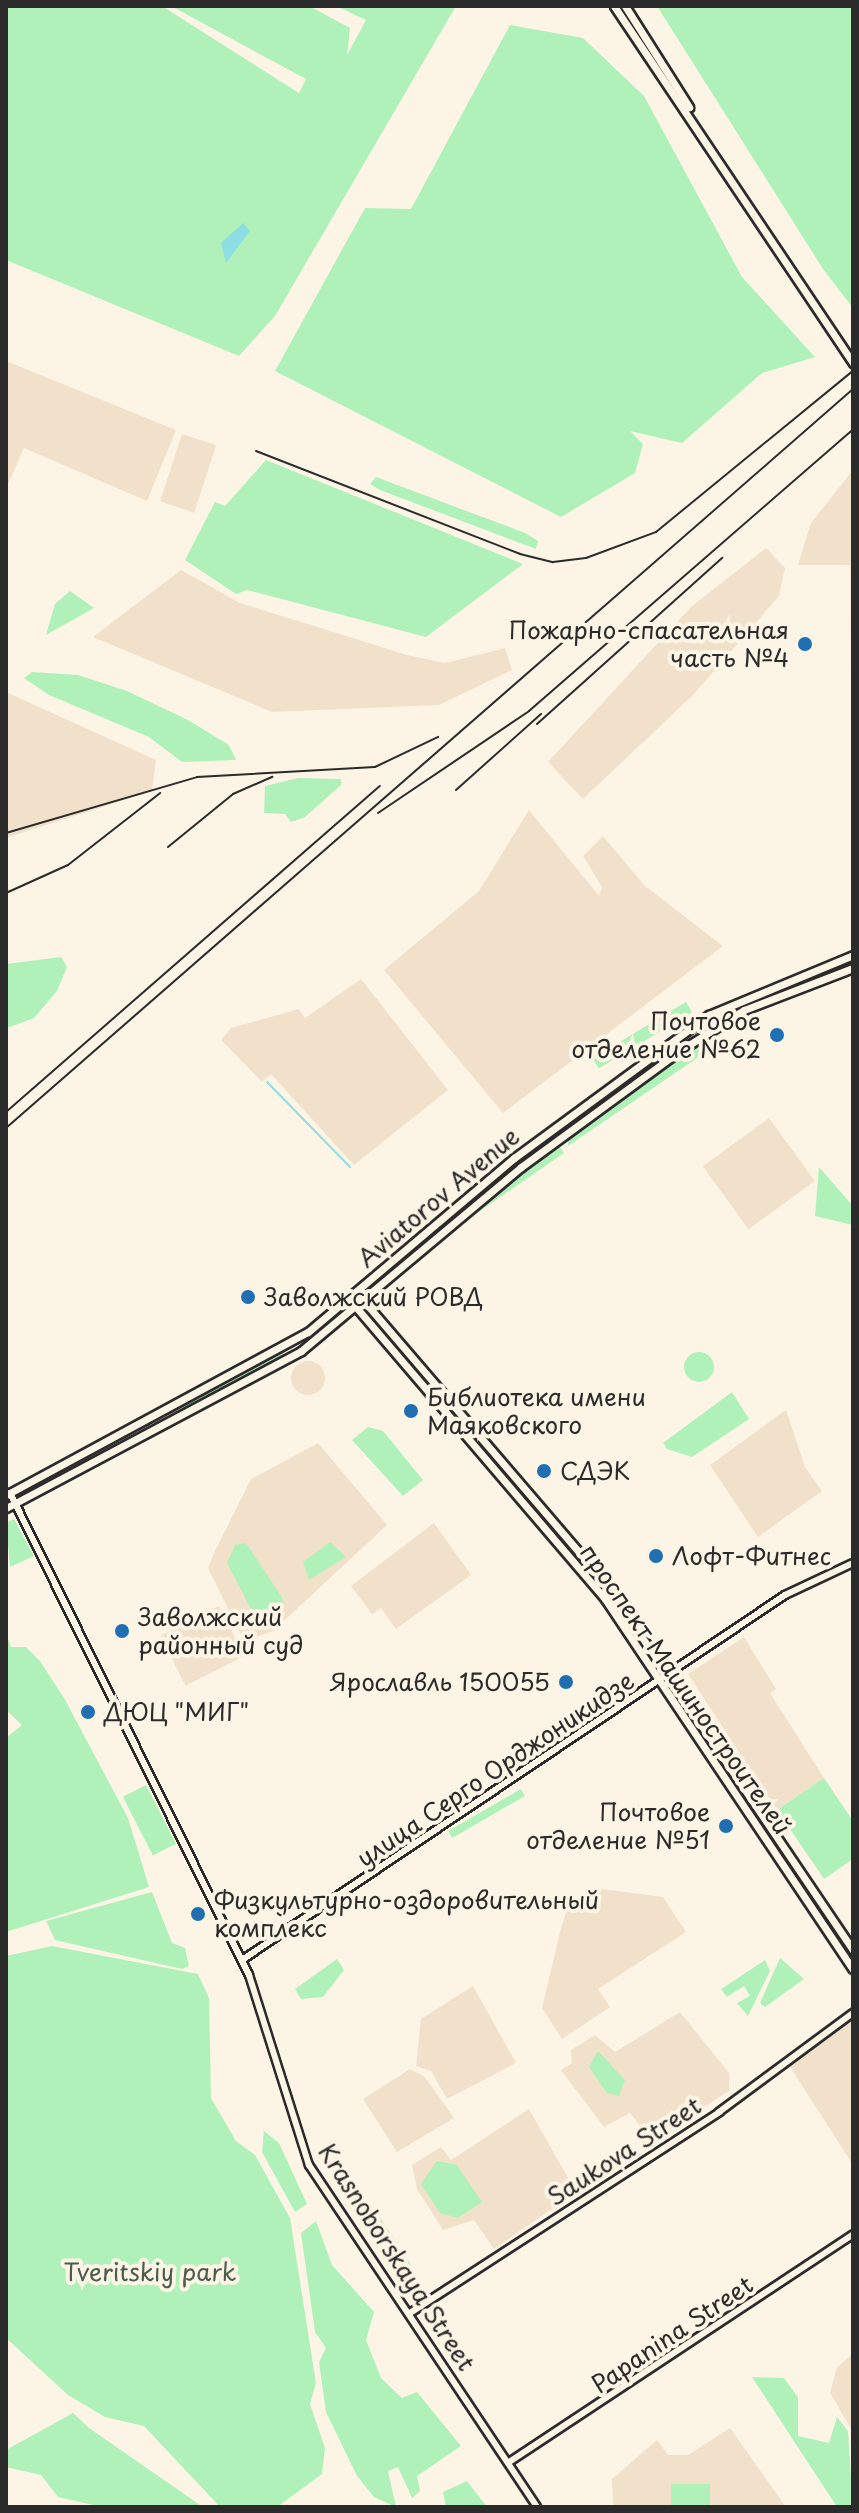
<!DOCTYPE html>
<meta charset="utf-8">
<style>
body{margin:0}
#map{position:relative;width:859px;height:2513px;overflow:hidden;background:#fcf5e5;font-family:"Playpen Sans",sans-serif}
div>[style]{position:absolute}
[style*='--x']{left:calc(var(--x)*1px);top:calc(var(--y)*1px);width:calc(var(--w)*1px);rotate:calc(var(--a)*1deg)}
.built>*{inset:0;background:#f2e1ca;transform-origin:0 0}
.round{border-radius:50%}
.green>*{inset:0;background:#b0f1ba;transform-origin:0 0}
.water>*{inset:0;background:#8cdee3}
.stream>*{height:2px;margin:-1px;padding:0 1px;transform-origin:1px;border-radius:1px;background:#8cdee3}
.roads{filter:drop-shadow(2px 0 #2b2b2b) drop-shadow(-2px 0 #2b2b2b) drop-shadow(0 2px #2b2b2b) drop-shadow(0 -2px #2b2b2b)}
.tertiary>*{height:6px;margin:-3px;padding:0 3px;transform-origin:3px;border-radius:3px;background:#fcf5e5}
.secondary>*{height:7px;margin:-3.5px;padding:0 3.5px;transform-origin:3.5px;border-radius:3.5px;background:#fcf5e5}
.rail>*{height:2px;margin:-1px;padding:0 1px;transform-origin:1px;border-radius:1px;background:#2b2b2b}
.dots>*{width:22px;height:22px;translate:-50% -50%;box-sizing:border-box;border:4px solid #fcf5e5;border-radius:50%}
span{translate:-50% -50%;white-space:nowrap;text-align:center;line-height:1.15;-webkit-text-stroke:8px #fcf5e5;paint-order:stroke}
.poi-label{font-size:24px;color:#2b2b2b}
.right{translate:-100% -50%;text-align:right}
.left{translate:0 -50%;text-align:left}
.street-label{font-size:24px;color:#2b2b2b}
.park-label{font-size:24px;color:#4c5c4f}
.frame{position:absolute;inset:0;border:8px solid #2b2b2b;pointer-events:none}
</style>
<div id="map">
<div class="built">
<div style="clip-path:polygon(6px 361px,176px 430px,147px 501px,24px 448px,6px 489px)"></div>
<div style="left:182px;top:434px;width:36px;height:71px;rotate:18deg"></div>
<div style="clip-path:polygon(853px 470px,853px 695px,851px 695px,850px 565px,798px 565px,811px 523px)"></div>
<div style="clip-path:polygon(766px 548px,785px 568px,779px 596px,693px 695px,583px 799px,548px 762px,691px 607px)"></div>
<div style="clip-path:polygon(181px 570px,240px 603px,407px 655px,445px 663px,505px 648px,512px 670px,439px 705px,272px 712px,93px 637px)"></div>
<div style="clip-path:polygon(6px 692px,156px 760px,152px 791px,6px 838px)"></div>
<div style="clip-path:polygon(529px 810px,599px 896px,602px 887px,583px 856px,603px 836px,645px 886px,723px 946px,503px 1113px,384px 970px,479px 891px)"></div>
<div style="clip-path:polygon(361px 979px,448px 1090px,354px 1165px,271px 1074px,262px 1082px,221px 1040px,231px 1028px,299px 1009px,305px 1018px)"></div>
<div style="left:769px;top:1118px;width:78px;height:82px;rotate:54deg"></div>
<div class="round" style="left:291px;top:1361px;width:34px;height:34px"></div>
<div style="clip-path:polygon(786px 1410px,805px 1467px,822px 1491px,758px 1537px,710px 1465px)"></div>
<div style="clip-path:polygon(318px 1443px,387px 1525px,273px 1631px,244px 1641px,208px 1568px,215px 1551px,251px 1479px)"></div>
<div style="clip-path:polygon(434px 1523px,471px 1575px,396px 1629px,381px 1608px,372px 1614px,351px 1586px)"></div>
<div style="left:219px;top:1606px;width:56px;height:66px;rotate:63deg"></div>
<div style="clip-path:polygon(744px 1637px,776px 1689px,770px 1693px,824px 1778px,777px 1810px,688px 1674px)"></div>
<div style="clip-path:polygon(602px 1889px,663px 1897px,686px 1932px,598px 1989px,610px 2007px,562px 2039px,542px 2008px,560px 1932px,566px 1912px)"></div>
<div style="clip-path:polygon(473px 1986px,516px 2063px,447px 2099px,431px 2071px,416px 2066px,421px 2019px)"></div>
<div style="clip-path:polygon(680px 2012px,729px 2073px,729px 2091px,652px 2141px,630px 2113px,604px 2127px,561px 2070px,572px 2063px,571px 2050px,595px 2035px,615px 2052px)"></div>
<div style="clip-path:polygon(853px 2018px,853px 2165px,787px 2062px)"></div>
<div style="clip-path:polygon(410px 2069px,425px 2077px,454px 2118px,397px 2152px,363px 2099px)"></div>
<div style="clip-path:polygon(529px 2109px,576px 2192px,494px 2249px,474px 2220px,443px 2230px,417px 2189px,412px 2165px,441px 2147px,451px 2160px)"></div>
<div style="clip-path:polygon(853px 2354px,853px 2432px,830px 2393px,837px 2367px)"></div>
<div style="clip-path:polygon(730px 2428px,786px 2507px,710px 2507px,709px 2484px,672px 2484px,671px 2507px,613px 2507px,612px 2479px,657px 2440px,668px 2455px,688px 2455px)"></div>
</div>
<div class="green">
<div style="clip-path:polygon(6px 6px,162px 6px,299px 93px,306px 79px,171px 6px,309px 6px,350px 28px,347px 55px,366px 20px,336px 6px,456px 6px,275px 316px,239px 356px,6px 260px)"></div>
<div style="clip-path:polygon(657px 6px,853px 6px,853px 308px,823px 269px)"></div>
<div style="clip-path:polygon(510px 25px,583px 38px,644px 96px,742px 277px,815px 357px,762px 373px,682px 443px,630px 431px,643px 444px,635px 473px,561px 517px,275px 371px,365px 208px,411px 209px)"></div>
<div style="clip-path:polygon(266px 460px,449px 534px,523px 564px,426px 637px,247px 590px,236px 594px,185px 560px,215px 502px,225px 506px)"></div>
<div style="clip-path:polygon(376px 477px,525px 533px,538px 541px,536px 549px,380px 490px,370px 484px)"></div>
<div style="clip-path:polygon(70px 591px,94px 608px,46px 635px,55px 604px)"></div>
<div style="clip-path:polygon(32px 672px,78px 675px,127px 691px,188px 720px,229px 745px,236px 760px,182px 762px,149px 737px,49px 695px,24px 678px)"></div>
<div style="clip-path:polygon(298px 778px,341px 779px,341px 785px,305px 817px,291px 822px,285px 814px,264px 813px,265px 786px)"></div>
<div style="clip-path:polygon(61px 957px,67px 967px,57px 991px,34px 1018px,7px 1028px,6px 964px)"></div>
<div style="left:686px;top:1002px;width:12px;height:109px;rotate:59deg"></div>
<div style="clip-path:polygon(730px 1008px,701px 1028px,524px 1161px,521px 1157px,699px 1027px)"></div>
<div style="clip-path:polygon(696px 1043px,703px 1054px,568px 1146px,568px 1137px)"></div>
<div style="clip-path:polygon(558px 1144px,564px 1153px,441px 1238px,523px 1170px)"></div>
<div style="clip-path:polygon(819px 1167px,853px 1206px,853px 1225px,815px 1216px)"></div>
<div style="clip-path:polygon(372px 1319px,579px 1555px,659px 1667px,577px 1557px)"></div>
<div class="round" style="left:684px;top:1352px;width:30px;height:30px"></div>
<div style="clip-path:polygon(283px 1353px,284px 1356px,14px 1495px)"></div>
<div style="clip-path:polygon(732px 1392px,749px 1419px,692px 1457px,667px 1449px,663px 1443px)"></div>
<div style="clip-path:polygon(368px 1427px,383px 1431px,423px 1480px,403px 1496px,352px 1440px)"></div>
<div style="clip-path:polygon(14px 1519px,34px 1556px,10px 1567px,6px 1523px)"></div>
<div style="clip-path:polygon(330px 1542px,346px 1557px,309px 1580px,303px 1562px)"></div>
<div style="clip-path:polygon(246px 1543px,283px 1599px,280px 1618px,271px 1623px,251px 1609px,227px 1563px,235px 1545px)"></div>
<div style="clip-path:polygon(6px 1633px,11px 1647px,26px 1647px,40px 1661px,64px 1698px,128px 1818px,149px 1887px,6px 1932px,6px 1738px,22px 1725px,6px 1710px)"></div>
<div style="clip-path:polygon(668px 1685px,853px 1957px,853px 1962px)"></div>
<div style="clip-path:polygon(824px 1778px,853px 1821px,853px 1859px,824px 1879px,777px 1810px)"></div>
<div style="left:146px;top:1785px;width:66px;height:26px;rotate:63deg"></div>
<div style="left:521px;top:1789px;width:8px;height:84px;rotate:60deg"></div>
<div style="clip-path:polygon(152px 1892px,172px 1943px,185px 1948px,189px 1966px,182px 1969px,55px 1940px,46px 1921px)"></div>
<div style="clip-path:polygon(52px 1946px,198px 1974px,209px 1998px,211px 2098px,236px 2141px,255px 2155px,290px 2218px,316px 2383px,310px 2404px,325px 2448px,322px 2474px,277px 2507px,220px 2507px,144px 2426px,105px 2417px,68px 2395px,6px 2338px,6px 1956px)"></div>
<div style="clip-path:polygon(780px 1958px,804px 1979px,765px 2007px,760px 2003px)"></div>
<div style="clip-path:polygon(337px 1959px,344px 1970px,323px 1997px,301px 1999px,295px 1989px)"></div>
<div style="clip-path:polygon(765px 1960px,770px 1971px,748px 2016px,737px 2003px,750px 1996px,744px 1986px,727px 1997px,721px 1989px)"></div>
<div style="clip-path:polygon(598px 2051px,625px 2080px,619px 2096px,607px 2093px,589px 2067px)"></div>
<div style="clip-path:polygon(264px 2131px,279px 2143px,307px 2204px,295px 2212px,262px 2152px)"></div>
<div style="clip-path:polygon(437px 2161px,457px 2165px,482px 2202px,458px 2218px,440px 2213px,421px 2184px)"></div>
<div style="left:374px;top:2208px;width:69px;height:11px;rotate:57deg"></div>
<div style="clip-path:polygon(316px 2221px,332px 2265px,374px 2312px,366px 2340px,381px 2378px,402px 2398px,417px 2392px,461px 2446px,417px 2476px,420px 2491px,412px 2498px,398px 2467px,388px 2471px,396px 2507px,374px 2497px,357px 2476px,326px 2412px,319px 2362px,326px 2348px,315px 2332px,301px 2233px)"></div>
<div style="clip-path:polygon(752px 2377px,784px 2378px,798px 2397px,798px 2436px,829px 2443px,837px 2417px,848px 2431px,853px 2507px,837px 2507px)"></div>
<div style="clip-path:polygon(73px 2413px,89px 2428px,203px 2507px,102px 2507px,58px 2497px,41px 2475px,6px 2467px,6px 2450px)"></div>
<div style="clip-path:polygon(467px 2481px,487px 2507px,446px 2507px,443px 2492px)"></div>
<div style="left:671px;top:2484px;width:39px;height:23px"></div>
</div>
<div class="water">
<div style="clip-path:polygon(243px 223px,250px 231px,226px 263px,221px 243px)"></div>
</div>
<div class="stream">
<div style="--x:267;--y:1082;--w:119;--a:45.7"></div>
</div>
<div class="roads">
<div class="tertiary">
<div style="--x:10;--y:1493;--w:538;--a:63.63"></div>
<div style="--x:249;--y:1975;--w:199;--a:72.5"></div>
<div style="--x:309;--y:2165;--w:411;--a:56.3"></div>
<div style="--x:242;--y:1960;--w:654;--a:-33.91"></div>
<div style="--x:785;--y:1595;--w:75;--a:-25.2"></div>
<div style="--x:410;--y:2313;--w:369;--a:-33"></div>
<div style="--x:719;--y:2112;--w:167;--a:-36.5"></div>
<div style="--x:509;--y:2462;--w:413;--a:-33.5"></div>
</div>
<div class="secondary">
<div style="--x:614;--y:6;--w:430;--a:56.2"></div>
<div style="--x:625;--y:6;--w:120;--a:57.6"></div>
<div style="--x:362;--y:1299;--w:372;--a:49.4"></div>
<div style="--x:604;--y:1581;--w:445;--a:56"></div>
<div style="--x:355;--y:1306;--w:385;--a:49.5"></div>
<div style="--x:605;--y:1599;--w:445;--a:56.2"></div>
<div style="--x:6;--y:1495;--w:343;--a:-28.4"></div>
<div style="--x:308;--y:1332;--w:270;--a:-40.2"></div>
<div style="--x:514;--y:1158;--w:242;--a:-36.3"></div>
<div style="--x:709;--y:1015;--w:156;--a:-22.6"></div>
<div style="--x:6;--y:1508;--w:334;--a:-28"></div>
<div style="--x:301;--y:1351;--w:287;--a:-39.9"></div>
<div style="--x:521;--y:1167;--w:198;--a:-36.2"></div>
<div style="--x:681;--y:1050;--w:75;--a:-32.4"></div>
<div style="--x:744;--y:1010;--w:117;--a:-21.1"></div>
</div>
</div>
<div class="rail">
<div style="--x:256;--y:451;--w:283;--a:21.3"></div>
<div style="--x:520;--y:554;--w:34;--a:14"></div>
<div style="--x:553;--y:562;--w:33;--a:-7"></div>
<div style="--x:586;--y:558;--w:75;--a:-20.4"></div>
<div style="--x:656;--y:532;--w:254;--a:-39.3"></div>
<div style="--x:537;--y:724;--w:249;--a:-41.9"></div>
<div style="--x:456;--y:790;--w:114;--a:-41.8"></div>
<div style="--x:378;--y:813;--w:182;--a:-34"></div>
<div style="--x:529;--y:711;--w:430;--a:-41"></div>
<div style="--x:6;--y:833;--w:199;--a:-16.3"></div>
<div style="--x:197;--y:777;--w:178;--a:-3.2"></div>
<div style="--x:375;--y:767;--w:70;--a:-25.5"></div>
<div style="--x:168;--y:847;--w:84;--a:-39.2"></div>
<div style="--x:233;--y:794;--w:43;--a:-23.6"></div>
<div style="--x:6;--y:893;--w:68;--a:-24.3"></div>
<div style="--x:68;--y:865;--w:117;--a:-38"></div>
<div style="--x:6;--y:1112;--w:496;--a:-41.1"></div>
<div style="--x:6;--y:1128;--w:1124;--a:-41.1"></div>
</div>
<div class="dots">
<div style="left:805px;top:644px;background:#1f6fb2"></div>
<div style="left:777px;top:1035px;background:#1f6fb2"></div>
<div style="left:248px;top:1297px;background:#1f6fb2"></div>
<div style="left:411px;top:1411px;background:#1f6fb2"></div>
<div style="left:544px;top:1471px;background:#1f6fb2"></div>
<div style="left:656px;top:1556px;background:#1f6fb2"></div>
<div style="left:122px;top:1631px;background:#1f6fb2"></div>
<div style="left:566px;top:1682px;background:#1f6fb2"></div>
<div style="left:88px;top:1712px;background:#1f6fb2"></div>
<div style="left:726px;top:1826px;background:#1f6fb2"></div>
<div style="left:198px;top:1914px;background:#1f6fb2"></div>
</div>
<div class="poi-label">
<span class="right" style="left:789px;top:644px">Пожарно-спасательная<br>часть №4</span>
<span class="right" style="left:761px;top:1035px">Почтовое<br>отделение №62</span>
<span class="left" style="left:264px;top:1297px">Заволжский РОВД</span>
<span class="left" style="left:427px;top:1411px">Библиотека имени<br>Маяковского</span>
<span class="left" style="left:560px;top:1471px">СДЭК</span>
<span class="left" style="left:672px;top:1556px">Лофт-Фитнес</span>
<span class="left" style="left:138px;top:1631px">Заволжский<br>районный суд</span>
<span class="right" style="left:550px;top:1682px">Ярославль 150055</span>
<span class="left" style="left:104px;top:1712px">ДЮЦ "МИГ"</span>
<span class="right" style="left:710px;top:1826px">Почтовое<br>отделение №51</span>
<span class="left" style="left:214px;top:1914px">Физкультурно-оздоровительный<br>комплекс</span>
</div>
<div class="street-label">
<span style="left:438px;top:1197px;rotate:-40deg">Aviatorov Avenue</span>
<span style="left:686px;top:1689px;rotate:55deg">проспект Машиностроителей</span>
<span style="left:495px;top:1769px;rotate:-34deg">улица Серго Орджоникидзе</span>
<span style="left:624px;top:2151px;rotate:-33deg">Saukova Street</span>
<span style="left:397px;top:2257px;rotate:57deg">Krasnoborskaya Street</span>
<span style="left:672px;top:2334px;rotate:-34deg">Papanina Street</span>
</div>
<div class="park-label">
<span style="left:150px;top:2272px">Tveritskiy park</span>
</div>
<div class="frame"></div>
</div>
